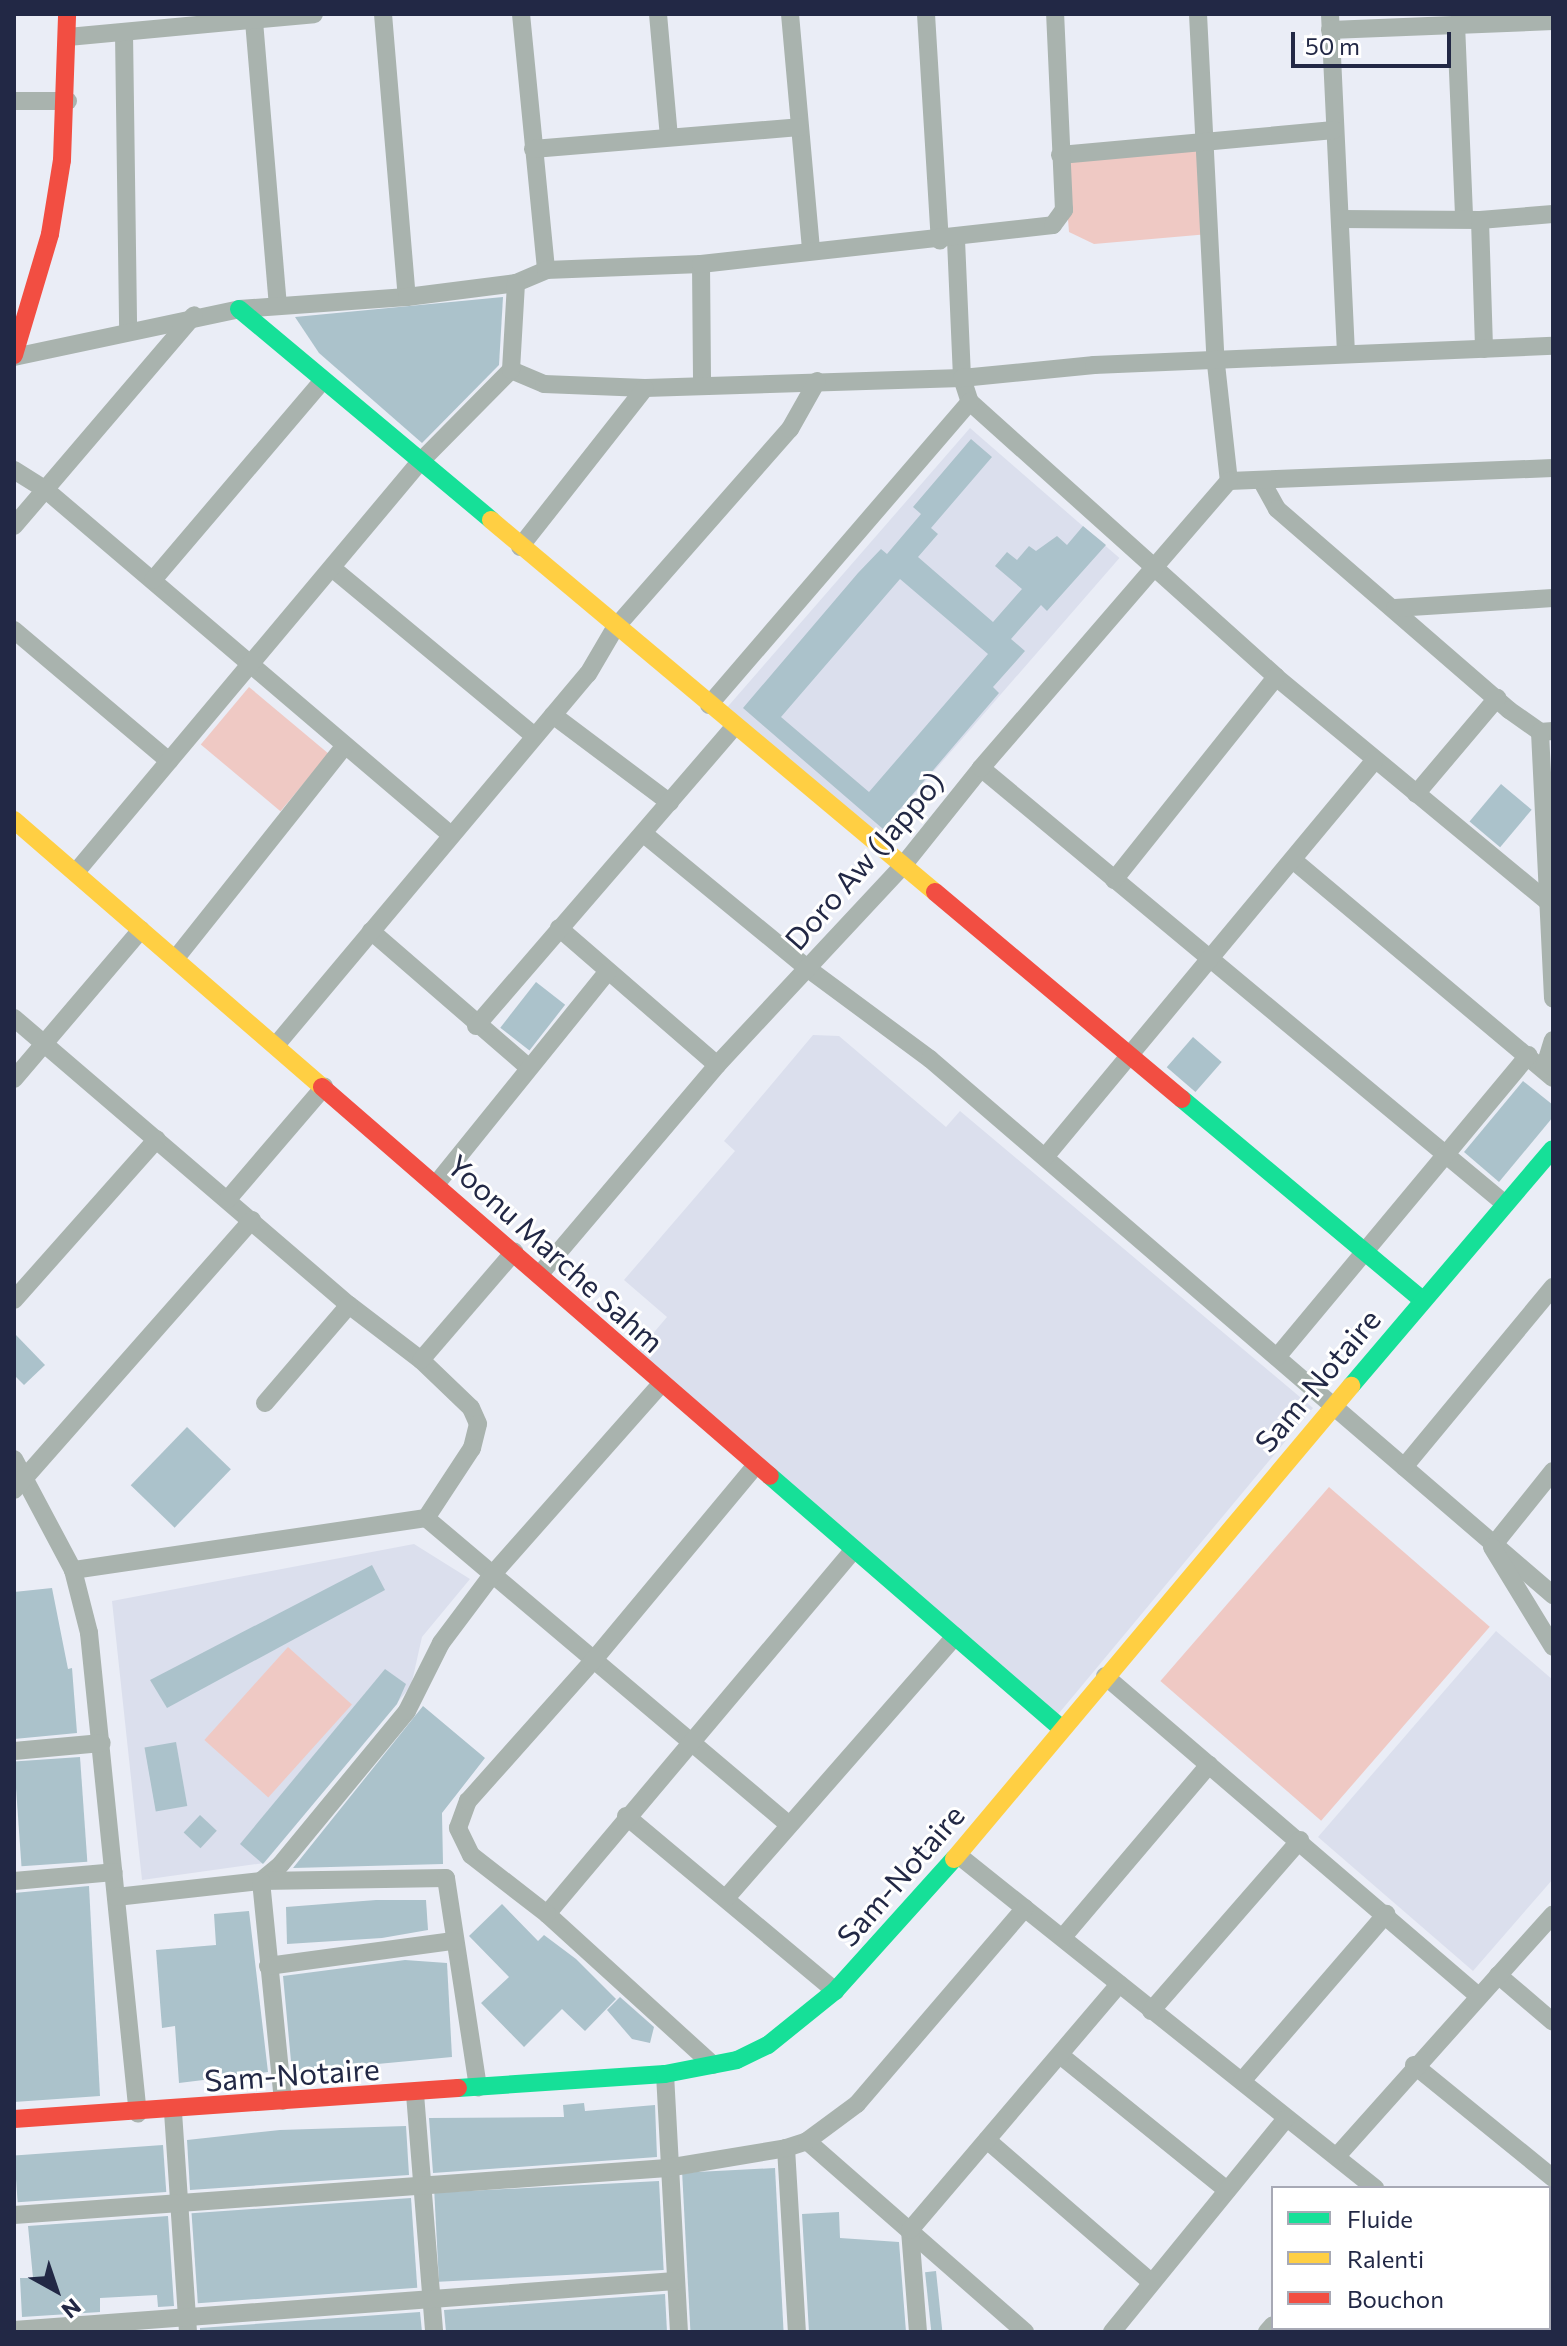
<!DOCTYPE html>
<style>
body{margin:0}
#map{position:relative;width:1567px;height:2346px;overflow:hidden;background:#eaedf6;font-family:Commissioner,sans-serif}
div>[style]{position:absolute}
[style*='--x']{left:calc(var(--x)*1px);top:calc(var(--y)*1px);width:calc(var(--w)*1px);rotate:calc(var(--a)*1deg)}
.built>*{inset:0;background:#dbdfed;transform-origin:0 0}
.green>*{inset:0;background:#efc9c4;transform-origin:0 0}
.building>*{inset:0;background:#abc2cb;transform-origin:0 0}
.street>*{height:18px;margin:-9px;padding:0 9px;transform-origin:9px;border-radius:9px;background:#a9b3ae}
.fast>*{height:18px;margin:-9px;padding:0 9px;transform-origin:9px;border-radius:9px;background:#16e098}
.slow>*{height:18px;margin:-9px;padding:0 9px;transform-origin:9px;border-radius:9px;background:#ffcf43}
.jam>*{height:18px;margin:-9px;padding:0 9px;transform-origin:9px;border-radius:9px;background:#f24e42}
span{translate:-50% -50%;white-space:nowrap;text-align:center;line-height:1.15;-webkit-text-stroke:6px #fff;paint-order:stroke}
.street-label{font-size:30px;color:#222845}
.frame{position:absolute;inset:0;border:16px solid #222845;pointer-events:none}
.legend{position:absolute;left:1271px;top:2186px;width:280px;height:144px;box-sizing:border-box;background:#fff;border:2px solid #a7a9b5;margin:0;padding:10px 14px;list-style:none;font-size:24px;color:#222845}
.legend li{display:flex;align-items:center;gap:16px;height:40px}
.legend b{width:40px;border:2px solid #a7a9b5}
.north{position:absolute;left:16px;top:2250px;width:80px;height:80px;-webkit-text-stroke:6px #fff;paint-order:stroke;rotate:140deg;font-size:22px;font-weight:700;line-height:32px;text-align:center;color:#222845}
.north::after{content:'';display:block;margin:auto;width:28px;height:36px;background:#222845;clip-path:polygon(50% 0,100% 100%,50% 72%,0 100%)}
.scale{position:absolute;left:1291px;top:32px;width:160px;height:36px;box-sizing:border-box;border:4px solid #222845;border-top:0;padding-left:10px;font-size:24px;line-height:28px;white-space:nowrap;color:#222845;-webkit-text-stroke:6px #fff;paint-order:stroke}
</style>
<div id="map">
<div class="built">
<div style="left:970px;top:428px;width:198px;height:375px;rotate:41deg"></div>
<div style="clip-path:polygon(813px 1035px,839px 1036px,946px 1127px,960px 1111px,1313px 1408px,1055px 1718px,633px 1357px,667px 1317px,624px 1280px,735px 1151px,724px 1141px)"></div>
<div style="clip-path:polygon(414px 1544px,470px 1579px,422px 1637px,411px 1686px,264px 1863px,142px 1880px,112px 1601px)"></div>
<div style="clip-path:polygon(1496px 1631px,1553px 1680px,1553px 1879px,1473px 1971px,1318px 1837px)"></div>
</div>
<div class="green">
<div style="clip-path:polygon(1203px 142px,1209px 234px,1094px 244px,1069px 232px,1063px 156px)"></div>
<div style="left:249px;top:687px;width:104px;height:75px;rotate:40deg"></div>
<div style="left:1329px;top:1487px;width:213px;height:257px;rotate:41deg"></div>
<div style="left:288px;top:1647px;width:86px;height:125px;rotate:42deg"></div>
</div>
<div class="building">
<div style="clip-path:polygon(503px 297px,499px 365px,422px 443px,319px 353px,295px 317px)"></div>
<div style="clip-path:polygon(evenodd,971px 439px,992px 457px,931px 528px,938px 534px,918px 557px,993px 622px,1022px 589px,995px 566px,1007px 552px,1017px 560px,1029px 546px,1036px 551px,1057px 536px,1067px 545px,1083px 526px,1106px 545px,1047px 611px,1041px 605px,1011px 639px,1025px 651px,993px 687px,999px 693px,883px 829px,743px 708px,858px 573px,881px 549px,887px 554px,921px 514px,913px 507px,971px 439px,900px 579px,988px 654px,869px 792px,781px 717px,900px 579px)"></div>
<div style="left:1501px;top:784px;width:40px;height:49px;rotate:40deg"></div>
<div style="left:536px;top:982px;width:37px;height:58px;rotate:38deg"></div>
<div style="left:1193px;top:1037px;width:38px;height:40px;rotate:41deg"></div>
<div style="clip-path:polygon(1523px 1081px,1553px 1105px,1553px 1117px,1499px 1182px,1464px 1152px)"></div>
<div style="clip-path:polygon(14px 1333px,45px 1365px,24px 1385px,14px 1375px)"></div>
<div style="left:187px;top:1427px;width:61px;height:81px;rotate:44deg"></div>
<div style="clip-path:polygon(372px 1565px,385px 1590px,167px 1708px,150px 1680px)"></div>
<div style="clip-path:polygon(52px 1588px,68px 1669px,72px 1668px,77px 1733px,14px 1739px,14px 1592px)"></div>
<div style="clip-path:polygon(385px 1669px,406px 1684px,397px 1704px,263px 1864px,240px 1844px)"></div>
<div style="clip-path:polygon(423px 1706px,485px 1758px,442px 1813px,443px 1864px,293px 1868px)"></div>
<div style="left:176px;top:1742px;width:65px;height:32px;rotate:80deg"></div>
<div style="left:80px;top:1757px;width:105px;height:66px;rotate:86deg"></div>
<div style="left:200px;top:1815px;width:23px;height:24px;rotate:43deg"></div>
<div style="clip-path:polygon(89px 1886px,100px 2096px,14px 2102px,14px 1893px)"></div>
<div style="clip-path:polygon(376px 1900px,426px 1900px,428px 1930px,382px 1938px,287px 1944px,286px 1907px)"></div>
<div style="clip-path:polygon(502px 1904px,538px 1941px,544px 1935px,576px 1959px,616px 1999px,585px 2031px,562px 2009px,524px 2047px,481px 2003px,509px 1977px,469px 1936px)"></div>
<div style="clip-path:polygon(249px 1911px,268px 2072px,179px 2083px,175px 2026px,162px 2028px,156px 1950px,216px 1945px,214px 1914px)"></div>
<div style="clip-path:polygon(405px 1960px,447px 1963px,452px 2057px,292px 2072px,283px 1976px)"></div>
<div style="clip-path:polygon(620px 1997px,654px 2027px,650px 2043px,632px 2039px,607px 2010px)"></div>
<div style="clip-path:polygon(584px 2103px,585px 2111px,655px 2105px,657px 2157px,433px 2173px,429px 2118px,564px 2117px,563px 2105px)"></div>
<div style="clip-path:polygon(406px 2126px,409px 2175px,190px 2190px,187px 2140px,280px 2130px)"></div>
<div style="left:163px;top:2145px;width:47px;height:149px;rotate:86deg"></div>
<div style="left:775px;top:2168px;width:164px;height:93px;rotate:87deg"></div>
<div style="left:659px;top:2181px;width:89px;height:225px;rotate:87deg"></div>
<div style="left:411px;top:2198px;width:90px;height:220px;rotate:86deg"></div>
<div style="clip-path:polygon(839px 2212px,840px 2238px,899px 2242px,906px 2332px,809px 2332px,802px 2214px)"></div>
<div style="clip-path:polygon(168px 2216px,174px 2306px,158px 2307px,157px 2295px,100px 2298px,100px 2312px,22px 2317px,20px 2278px,33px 2278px,28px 2226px)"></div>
<div style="left:936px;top:2271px;width:61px;height:11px;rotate:84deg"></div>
<div style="clip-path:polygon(665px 2294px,667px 2332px,446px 2332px,444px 2310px)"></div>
<div style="clip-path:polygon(420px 2312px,422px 2332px,200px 2332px,200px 2328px)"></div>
</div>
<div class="street">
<div style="--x:383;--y:14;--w:284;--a:85.2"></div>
<div style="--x:521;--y:14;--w:257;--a:84.4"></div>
<div style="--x:658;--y:14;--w:123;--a:84.9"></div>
<div style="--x:790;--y:14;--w:238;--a:84.9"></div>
<div style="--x:926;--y:14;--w:227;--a:86.5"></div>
<div style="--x:1198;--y:14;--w:350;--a:87.1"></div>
<div style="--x:1216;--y:364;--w:118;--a:83.7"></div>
<div style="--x:1330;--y:14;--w:340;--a:87.3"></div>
<div style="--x:254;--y:21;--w:285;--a:85.2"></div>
<div style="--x:1456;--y:24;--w:194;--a:87.6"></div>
<div style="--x:1330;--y:30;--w:223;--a:-2.3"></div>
<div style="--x:124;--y:33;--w:298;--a:89.2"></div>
<div style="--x:68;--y:37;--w:247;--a:-5.3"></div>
<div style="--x:14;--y:101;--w:54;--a:0"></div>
<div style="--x:533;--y:149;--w:267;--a:-4.7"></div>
<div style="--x:1060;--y:155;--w:275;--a:-5.2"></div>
<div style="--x:1341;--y:219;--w:139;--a:0.4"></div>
<div style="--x:1480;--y:220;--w:73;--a:-4.7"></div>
<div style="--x:1480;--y:220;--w:129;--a:88.2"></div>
<div style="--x:956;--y:240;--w:138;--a:87.5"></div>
<div style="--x:962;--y:378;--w:25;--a:72"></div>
<div style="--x:970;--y:402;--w:411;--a:41.9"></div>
<div style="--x:1276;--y:677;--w:354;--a:39.6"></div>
<div style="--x:701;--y:264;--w:120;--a:89.5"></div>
<div style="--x:14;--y:357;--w:230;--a:-12"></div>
<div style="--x:239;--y:309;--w:168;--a:-4.1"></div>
<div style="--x:407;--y:297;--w:110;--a:-7.3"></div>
<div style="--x:516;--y:283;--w:33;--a:-23"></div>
<div style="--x:546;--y:270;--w:155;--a:-2.2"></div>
<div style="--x:701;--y:264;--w:354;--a:-6.3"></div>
<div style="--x:1053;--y:225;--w:19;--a:-54"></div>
<div style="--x:1064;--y:210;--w:196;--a:-92.6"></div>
<div style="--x:511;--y:370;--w:36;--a:23"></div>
<div style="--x:544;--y:384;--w:101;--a:2.3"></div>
<div style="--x:645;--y:388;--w:317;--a:-1.8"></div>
<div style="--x:962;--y:378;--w:133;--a:-5.6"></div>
<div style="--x:1094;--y:365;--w:459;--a:-2.4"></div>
<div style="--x:14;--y:470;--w:38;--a:32"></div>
<div style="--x:46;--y:490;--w:532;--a:40.43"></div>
<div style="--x:1261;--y:480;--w:33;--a:61"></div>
<div style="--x:1277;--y:509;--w:307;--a:40.9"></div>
<div style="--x:1509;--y:710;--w:38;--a:35"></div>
<div style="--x:1540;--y:732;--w:13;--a:-4"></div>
<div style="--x:1229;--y:481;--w:324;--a:-2.3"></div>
<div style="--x:14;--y:526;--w:277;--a:-49.5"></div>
<div style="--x:520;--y:547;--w:202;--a:-51.8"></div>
<div style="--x:332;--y:568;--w:263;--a:39.7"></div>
<div style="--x:153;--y:580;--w:262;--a:-49.6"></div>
<div style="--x:1395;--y:608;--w:158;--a:-3.6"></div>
<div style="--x:14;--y:630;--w:203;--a:40.2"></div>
<div style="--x:709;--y:705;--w:400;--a:-49.3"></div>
<div style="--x:553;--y:715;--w:146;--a:36.9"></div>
<div style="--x:1540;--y:732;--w:267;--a:87.2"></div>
<div style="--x:981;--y:768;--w:682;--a:39.76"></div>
<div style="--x:1416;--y:794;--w:126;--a:-49.8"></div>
<div style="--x:644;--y:834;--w:211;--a:39.4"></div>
<div style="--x:807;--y:968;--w:153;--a:36.5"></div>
<div style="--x:930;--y:1059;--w:822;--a:40.71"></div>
<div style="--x:1293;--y:860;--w:339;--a:40"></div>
<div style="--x:76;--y:872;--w:534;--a:-50.02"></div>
<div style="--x:419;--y:463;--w:131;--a:-45.3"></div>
<div style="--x:511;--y:370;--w:87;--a:-86.7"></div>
<div style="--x:1114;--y:880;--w:260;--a:-51.4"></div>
<div style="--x:559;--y:928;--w:209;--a:40.9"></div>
<div style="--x:371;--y:931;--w:206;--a:40.9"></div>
<div style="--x:176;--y:958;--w:270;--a:-51.5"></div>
<div style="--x:14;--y:1018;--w:441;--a:40.6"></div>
<div style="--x:349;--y:1305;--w:91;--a:37.4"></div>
<div style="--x:421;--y:1360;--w:69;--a:43.8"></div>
<div style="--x:471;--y:1408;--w:17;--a:66"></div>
<div style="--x:478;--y:1424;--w:25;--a:104"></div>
<div style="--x:472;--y:1448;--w:84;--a:123.3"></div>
<div style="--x:426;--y:1518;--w:357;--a:171.6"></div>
<div style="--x:476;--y:1026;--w:394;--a:-49.2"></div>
<div style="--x:277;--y:1044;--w:483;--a:-50"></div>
<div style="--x:588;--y:674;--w:53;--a:-59.6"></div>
<div style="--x:615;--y:628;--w:265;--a:-48.7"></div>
<div style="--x:790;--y:429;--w:55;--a:-60.6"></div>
<div style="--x:1544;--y:1069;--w:30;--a:-73"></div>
<div style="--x:14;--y:1079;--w:196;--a:-49.6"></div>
<div style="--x:1045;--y:1157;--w:515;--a:-50.28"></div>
<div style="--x:437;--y:1183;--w:271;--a:-51.1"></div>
<div style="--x:228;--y:1199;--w:148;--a:-49.4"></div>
<div style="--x:540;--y:1274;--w:274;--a:-49.7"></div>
<div style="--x:717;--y:1065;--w:270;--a:-47"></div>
<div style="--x:901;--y:868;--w:128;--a:-51.3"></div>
<div style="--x:981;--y:768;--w:379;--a:-49.2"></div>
<div style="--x:14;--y:1300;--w:215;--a:-48.4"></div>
<div style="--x:1277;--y:1357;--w:393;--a:-50.2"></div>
<div style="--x:421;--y:1360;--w:143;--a:-49.3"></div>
<div style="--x:265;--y:1403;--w:129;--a:-49.4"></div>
<div style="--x:14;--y:1459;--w:126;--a:62"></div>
<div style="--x:73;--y:1570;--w:65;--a:75.7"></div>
<div style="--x:89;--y:1633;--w:483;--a:84.2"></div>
<div style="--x:1404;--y:1467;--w:234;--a:-50.4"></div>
<div style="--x:1553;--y:1471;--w:97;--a:128.8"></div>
<div style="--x:1492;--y:1547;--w:117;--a:58.6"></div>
<div style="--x:14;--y:1490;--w:360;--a:-48.6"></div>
<div style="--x:426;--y:1518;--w:473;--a:40.2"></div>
<div style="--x:1105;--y:1676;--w:491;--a:40.6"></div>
<div style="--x:14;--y:1751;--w:88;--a:-5.2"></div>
<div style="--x:626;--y:1816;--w:273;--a:39.9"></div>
<div style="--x:958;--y:1855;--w:534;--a:38.61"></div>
<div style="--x:14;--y:1881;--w:100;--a:-5.1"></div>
<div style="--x:261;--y:1881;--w:26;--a:-40"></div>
<div style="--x:281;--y:1864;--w:198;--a:-50.5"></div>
<div style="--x:407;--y:1711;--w:76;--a:-63.4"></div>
<div style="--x:441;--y:1643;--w:85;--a:-53.1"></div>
<div style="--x:492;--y:1575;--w:254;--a:-48.5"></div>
<div style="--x:261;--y:1881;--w:185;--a:-0.9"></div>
<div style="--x:446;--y:1878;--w:212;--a:81.3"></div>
<div style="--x:116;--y:1897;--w:146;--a:-6.3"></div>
<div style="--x:261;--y:1881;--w:221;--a:84.3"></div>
<div style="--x:726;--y:1898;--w:348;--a:-48.8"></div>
<div style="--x:547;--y:1914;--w:477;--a:-49.9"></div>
<div style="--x:1063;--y:1937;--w:226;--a:-49.7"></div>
<div style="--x:268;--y:1966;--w:187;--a:-7.7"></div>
<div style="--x:1498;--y:1975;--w:72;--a:40.5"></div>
<div style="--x:1151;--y:2011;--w:227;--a:-48.9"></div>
<div style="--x:1060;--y:2055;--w:215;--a:39"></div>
<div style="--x:713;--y:2065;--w:224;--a:-137.7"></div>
<div style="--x:547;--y:1914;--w:96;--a:-142.2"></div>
<div style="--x:471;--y:1855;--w:30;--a:-116"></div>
<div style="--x:458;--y:1828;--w:29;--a:-70"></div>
<div style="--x:468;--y:1801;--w:186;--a:-48.3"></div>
<div style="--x:592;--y:1662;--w:256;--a:-50.2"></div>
<div style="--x:1414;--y:2065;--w:179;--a:39.1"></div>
<div style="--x:665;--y:2074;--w:258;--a:86.9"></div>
<div style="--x:1242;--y:2081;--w:221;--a:-49.2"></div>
<div style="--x:415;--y:2094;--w:239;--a:85.4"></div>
<div style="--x:173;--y:2112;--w:221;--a:86.1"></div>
<div style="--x:987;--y:2140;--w:217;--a:40.9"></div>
<div style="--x:807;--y:2141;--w:290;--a:41.2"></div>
<div style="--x:786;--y:2148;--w:184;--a:86.6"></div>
<div style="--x:1337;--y:2156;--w:324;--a:-48.2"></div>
<div style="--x:14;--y:2215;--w:655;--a:-4.12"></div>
<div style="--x:667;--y:2168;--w:121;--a:-9.5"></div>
<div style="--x:786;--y:2148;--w:22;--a:-18"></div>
<div style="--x:807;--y:2141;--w:62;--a:-36.5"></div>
<div style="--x:857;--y:2104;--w:258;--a:-49.4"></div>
<div style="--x:14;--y:2330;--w:663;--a:-4.24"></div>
<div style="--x:918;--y:2332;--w:102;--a:-94.5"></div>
<div style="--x:910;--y:2230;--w:323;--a:-49.6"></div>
<div style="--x:1112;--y:2332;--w:275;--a:-50.8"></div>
<div style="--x:1267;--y:2332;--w:9;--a:-49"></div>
</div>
<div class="fast">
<div style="--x:239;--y:309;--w:329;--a:39.9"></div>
<div style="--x:1182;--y:1099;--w:313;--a:39.9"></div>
<div style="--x:1351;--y:1386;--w:311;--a:-49.6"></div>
<div style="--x:770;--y:1476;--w:384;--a:40.9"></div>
<div style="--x:458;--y:2088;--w:207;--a:-3.9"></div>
<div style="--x:665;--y:2074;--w:73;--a:-11"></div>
<div style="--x:737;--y:2060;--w:34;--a:-26"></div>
<div style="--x:768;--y:2045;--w:86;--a:-38.9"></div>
<div style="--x:835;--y:1991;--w:178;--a:-48"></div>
<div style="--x:1503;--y:2332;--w:8;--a:-30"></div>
</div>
<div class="slow">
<div style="--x:491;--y:520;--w:579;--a:39.96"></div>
<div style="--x:14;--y:820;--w:408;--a:40.9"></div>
<div style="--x:954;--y:1859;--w:618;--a:-49.99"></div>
</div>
<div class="jam">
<div style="--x:14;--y:355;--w:126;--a:-73.4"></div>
<div style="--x:50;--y:234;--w:75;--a:-80.8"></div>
<div style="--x:62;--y:160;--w:146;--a:-88"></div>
<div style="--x:935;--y:892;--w:322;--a:40"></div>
<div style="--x:322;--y:1087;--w:593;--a:40.97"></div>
<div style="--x:14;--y:2119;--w:445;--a:-4"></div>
<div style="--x:1549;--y:2306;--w:4;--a:-27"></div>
</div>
<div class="street-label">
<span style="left:864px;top:860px;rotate:-49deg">Doro Aw (Jappo)</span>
<span style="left:556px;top:1253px;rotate:42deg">Yoonu Marche Sahm</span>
<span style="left:1317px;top:1380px;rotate:-50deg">Sam-Notaire</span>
<span style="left:900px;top:1875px;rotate:-49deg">Sam-Notaire</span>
<span style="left:292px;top:2074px;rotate:-4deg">Sam-Notaire</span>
</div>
<div class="frame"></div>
<ul class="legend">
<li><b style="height:10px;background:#16e098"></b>Fluide</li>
<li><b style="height:10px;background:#ffcf43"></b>Ralenti</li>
<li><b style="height:10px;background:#f24e42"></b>Bouchon</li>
</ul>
<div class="north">N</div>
<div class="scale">50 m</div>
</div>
